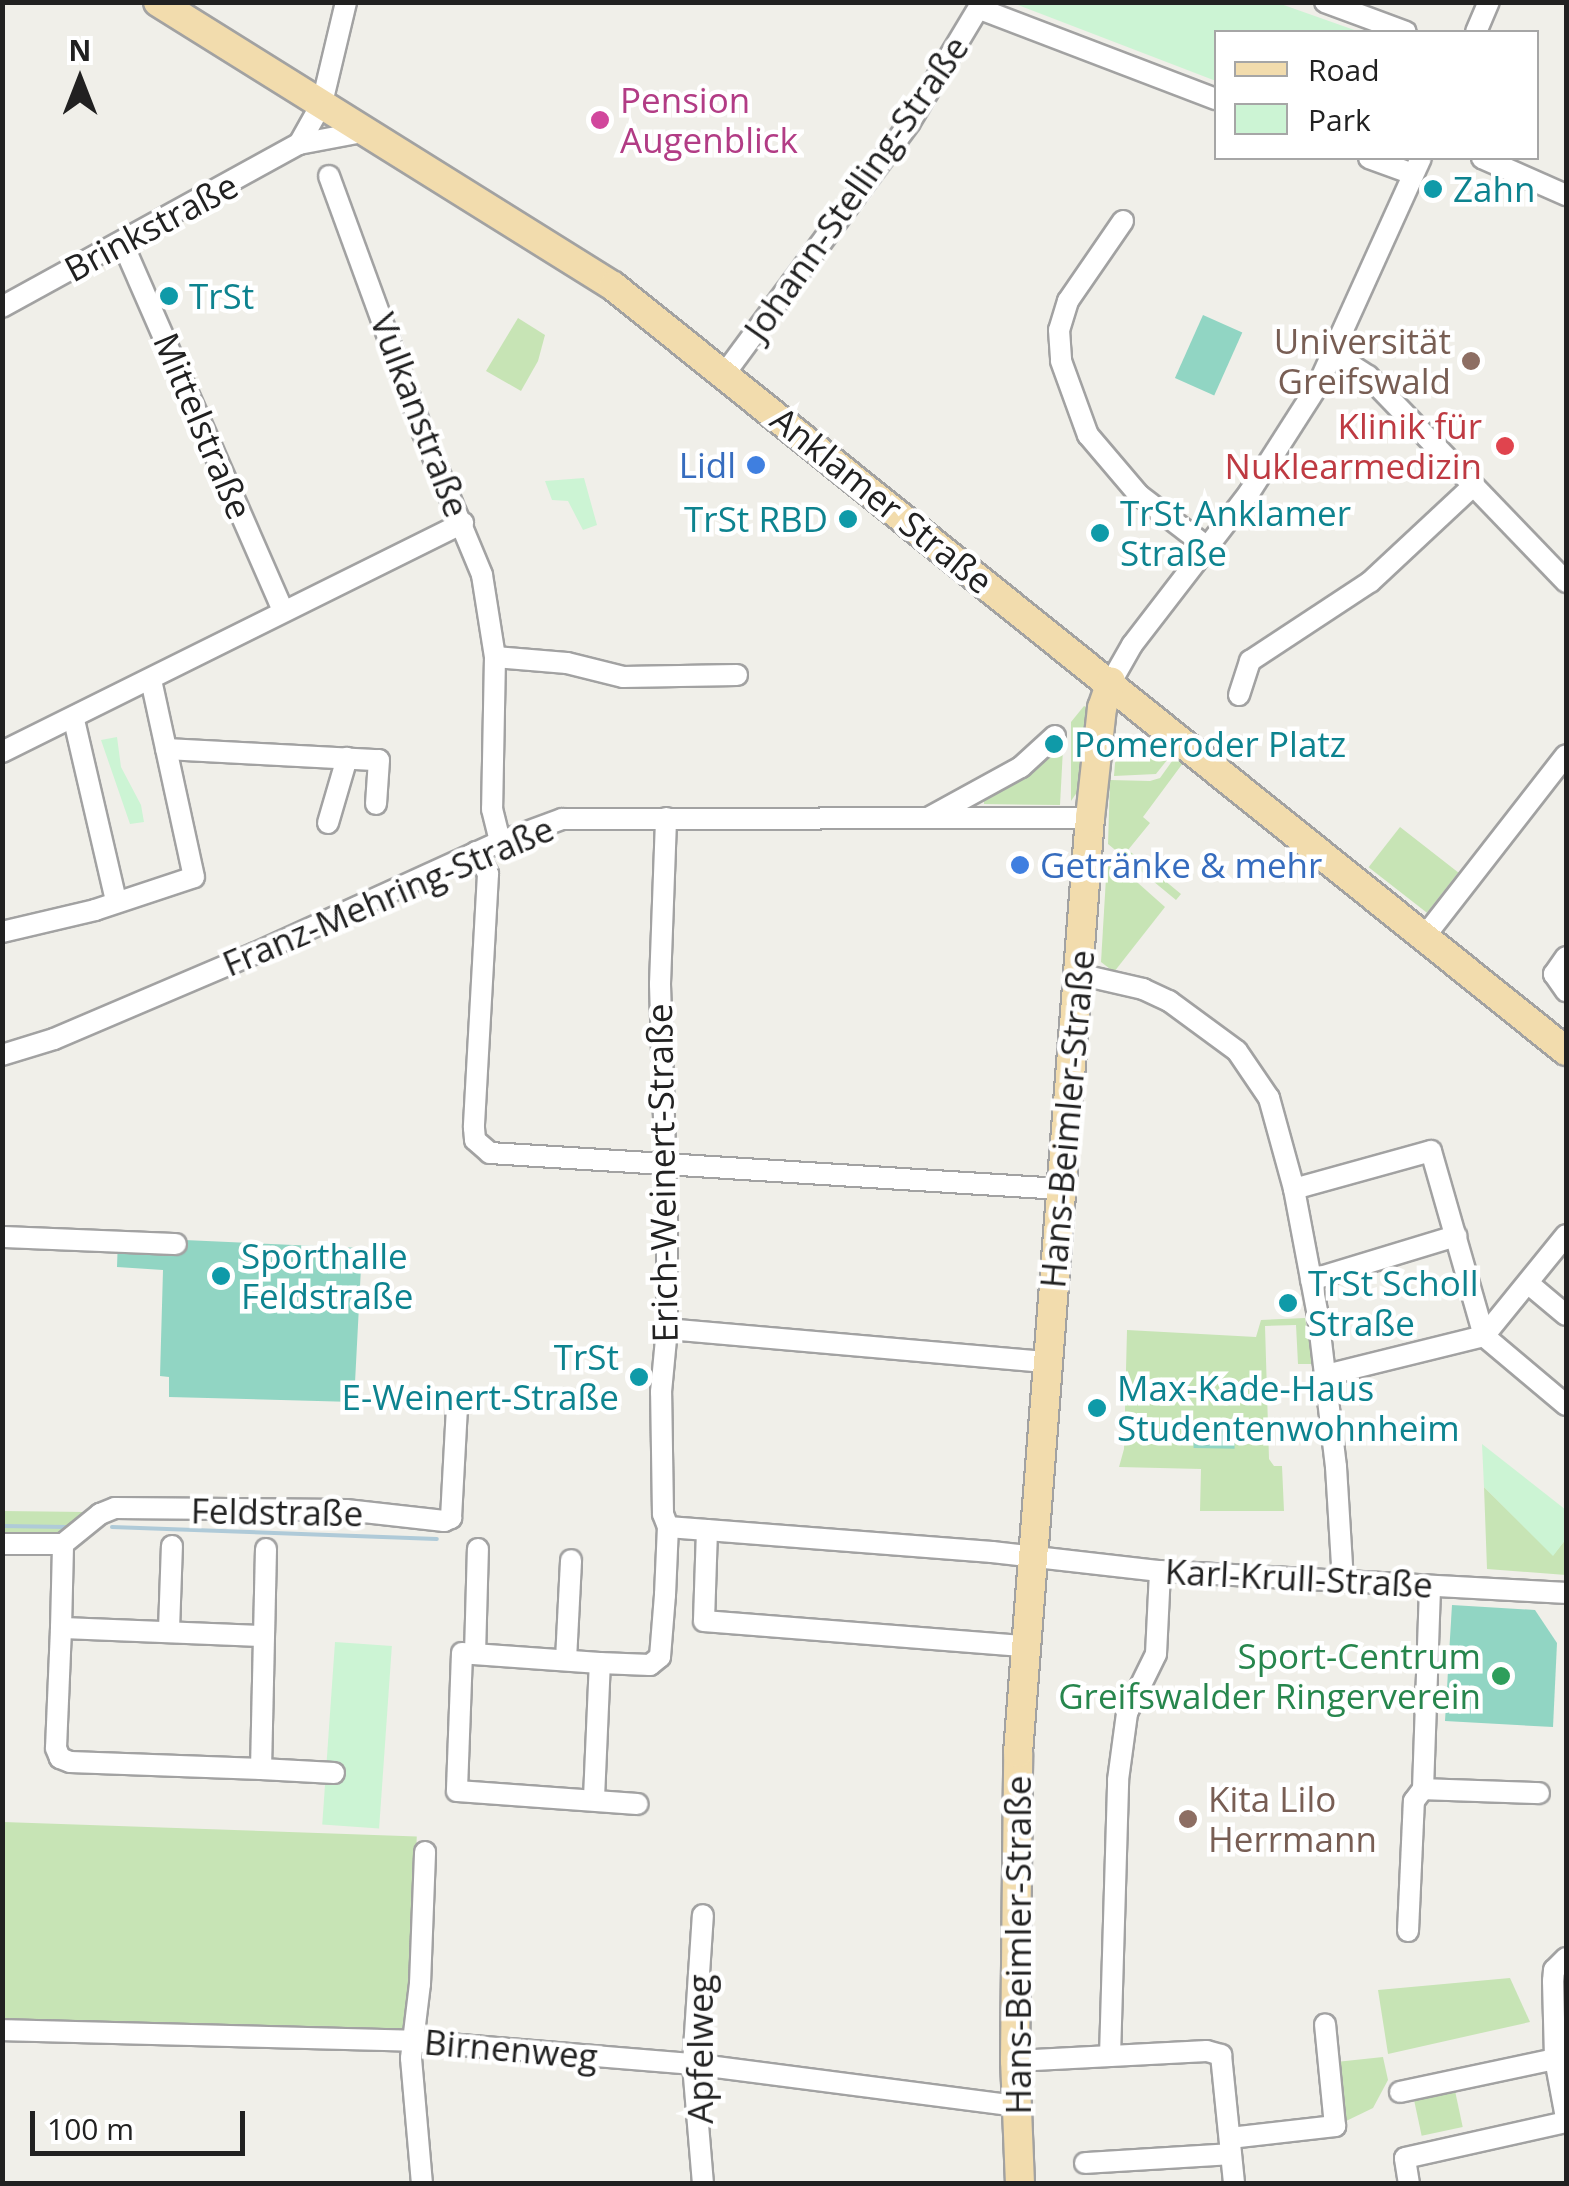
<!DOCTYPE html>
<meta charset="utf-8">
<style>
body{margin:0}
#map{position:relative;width:1569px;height:2186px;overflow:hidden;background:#f0efe9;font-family:"Open Sans",sans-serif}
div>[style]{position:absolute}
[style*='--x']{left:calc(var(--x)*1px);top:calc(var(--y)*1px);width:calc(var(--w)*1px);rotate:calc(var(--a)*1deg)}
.grass>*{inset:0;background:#c7e4b5;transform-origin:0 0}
.park>*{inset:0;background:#ccf4d4;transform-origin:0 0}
.pitch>*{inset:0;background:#91d5c3;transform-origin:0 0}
.stream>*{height:4px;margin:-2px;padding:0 2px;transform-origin:2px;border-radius:2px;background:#afcad8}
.roads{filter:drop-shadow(2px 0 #a2a2a2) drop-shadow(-2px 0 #a2a2a2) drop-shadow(0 2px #a2a2a2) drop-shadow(0 -2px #a2a2a2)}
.minor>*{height:20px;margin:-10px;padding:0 10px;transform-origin:10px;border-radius:10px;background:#fff}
.major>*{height:28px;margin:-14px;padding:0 14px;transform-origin:14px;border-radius:14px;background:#f2dcad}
.dots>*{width:28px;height:28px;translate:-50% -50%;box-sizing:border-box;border:5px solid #fff;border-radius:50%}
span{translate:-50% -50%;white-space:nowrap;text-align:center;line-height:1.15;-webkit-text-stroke:9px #fff;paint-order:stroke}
.hotel-label{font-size:35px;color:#b23c85}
.left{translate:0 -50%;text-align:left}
.street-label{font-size:35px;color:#212121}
.culture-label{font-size:35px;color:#0d838f}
.right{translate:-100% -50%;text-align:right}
.education-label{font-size:35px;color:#785e54}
.health-label{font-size:35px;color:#be3a42}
.shop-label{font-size:35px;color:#366cbe}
.leisure-label{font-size:35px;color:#27864d}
.frame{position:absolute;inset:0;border:5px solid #212121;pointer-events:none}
.legend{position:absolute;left:1214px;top:30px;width:325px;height:130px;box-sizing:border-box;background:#fff;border:2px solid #a6a6a6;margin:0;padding:12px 18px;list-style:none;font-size:30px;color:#212121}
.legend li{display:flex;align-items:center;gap:20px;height:50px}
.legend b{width:50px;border:2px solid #a6a6a6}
.north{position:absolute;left:30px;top:30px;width:100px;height:100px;-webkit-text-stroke:8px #fff;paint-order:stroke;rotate:0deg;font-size:28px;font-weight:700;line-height:40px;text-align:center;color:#212121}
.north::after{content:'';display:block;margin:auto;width:35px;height:45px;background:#212121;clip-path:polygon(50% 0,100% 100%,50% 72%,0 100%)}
.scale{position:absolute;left:30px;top:2111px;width:215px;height:45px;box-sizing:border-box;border:5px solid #212121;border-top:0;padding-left:12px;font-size:30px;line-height:35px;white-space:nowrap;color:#212121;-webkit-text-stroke:8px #fff;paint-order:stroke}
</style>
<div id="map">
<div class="grass">
<div style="clip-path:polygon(518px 318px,545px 335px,538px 361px,521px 391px,486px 371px)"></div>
<div style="clip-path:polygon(1084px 706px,1088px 708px,1087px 724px,1080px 788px,1071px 801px,1071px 722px)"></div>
<div style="clip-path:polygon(1064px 730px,1060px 805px,984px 804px,984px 798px)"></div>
<div style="clip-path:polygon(1128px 735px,1160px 744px,1171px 755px,1156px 774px,1114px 776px,1115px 763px)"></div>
<div style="clip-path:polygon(1175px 757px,1183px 763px,1143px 817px,1150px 823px,1128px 850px,1158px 874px,1164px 867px,1170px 872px,1164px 880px,1181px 894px,1176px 900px,1108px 844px,1110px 780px,1150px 781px,1160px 778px)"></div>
<div style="left:1400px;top:827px;width:74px;height:51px;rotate:38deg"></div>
<div style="clip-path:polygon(1111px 859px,1165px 907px,1114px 972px,1101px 962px,1107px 861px)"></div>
<div style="clip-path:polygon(1305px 1318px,1314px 1364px,1298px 1364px,1296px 1325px,1265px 1326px,1269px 1459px,1274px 1466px,1282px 1466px,1284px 1511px,1200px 1511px,1201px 1469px,1119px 1467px,1124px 1449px,1127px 1330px,1256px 1337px,1261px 1320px)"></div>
<div style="clip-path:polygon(1484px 1487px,1553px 1555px,1566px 1539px,1566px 1575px,1487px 1569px)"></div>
<div style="clip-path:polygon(3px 1511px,87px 1512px,61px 1537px,3px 1535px)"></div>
<div style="left:3px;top:1822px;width:414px;height:200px;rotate:2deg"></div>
<div style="clip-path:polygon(1510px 1978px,1530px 2022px,1388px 2054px,1378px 1990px)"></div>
<div style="clip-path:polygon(1383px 2057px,1388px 2080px,1373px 2108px,1342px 2123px,1336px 2062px)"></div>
<div style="left:1454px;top:2086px;width:42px;height:42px;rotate:78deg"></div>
</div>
<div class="park">
<div style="clip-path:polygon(1013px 3px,1278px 3px,1360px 32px,1216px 32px,1216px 81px)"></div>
<div style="clip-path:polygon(584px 478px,597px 525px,583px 530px,568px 501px,552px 500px,545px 481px)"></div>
<div style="clip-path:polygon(117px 737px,121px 767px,141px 805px,144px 822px,130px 824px,101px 740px)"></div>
<div style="clip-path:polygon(1482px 1444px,1566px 1510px,1566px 1539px,1553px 1556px,1484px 1487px)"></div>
<div style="left:335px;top:1642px;width:57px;height:183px;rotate:4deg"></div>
</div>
<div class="pitch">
<div style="left:1203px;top:315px;width:43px;height:69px;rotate:24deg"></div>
<div style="clip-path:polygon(118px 1237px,362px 1248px,354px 1402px,169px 1397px,169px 1377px,160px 1376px,163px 1270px,117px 1267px)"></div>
<div style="left:1194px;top:1422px;width:41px;height:26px;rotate:1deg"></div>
<div style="clip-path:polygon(1452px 1605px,1535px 1610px,1557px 1643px,1553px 1727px,1445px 1721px)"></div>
</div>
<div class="stream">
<div style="--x:2;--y:1526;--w:65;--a:0.9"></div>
<div style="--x:112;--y:1527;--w:325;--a:2.1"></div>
</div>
<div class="roads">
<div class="minor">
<div style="--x:1325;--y:2;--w:86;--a:20.3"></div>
<div style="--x:980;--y:9;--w:253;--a:20.9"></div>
<div style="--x:1476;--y:32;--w:33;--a:-67"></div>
<div style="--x:299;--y:144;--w:47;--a:-60.7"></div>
<div style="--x:322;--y:103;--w:104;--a:-76.6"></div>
<div style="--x:1369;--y:158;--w:47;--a:20"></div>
<div style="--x:1482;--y:158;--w:92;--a:23.8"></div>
<div style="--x:329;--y:176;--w:274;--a:69.9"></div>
<div style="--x:423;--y:433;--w:154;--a:67.4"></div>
<div style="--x:482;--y:575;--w:83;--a:81"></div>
<div style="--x:495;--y:657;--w:152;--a:91.1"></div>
<div style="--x:492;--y:809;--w:34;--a:76"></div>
<div style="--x:1123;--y:221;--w:97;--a:124.5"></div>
<div style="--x:1068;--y:301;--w:30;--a:107"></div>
<div style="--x:1059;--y:330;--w:31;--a:86"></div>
<div style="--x:1061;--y:361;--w:79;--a:70"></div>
<div style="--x:1088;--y:435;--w:79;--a:49.6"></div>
<div style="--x:1139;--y:495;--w:86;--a:37.4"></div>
<div style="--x:122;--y:242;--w:403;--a:66.4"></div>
<div style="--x:2;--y:307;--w:339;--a:-28.8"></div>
<div style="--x:299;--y:144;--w:70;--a:-10.7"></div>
<div style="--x:1334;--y:354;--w:40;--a:32.9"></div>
<div style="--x:1368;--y:376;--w:286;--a:46.1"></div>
<div style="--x:726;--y:372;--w:310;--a:-53.6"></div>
<div style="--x:910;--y:122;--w:140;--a:-59"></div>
<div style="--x:495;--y:657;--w:72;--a:4.8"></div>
<div style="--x:567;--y:663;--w:58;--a:14"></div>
<div style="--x:623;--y:677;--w:114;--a:-1"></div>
<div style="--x:1111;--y:682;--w:43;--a:-60.4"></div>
<div style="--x:1132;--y:645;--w:192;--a:-52.4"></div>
<div style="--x:1249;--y:493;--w:128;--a:-57.4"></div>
<div style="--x:1318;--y:385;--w:249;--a:-65.6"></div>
<div style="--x:1239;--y:695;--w:36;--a:-72"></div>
<div style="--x:1250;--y:661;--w:144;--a:-33.4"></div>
<div style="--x:1370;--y:582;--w:141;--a:-43"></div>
<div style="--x:74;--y:720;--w:185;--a:76.9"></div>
<div style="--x:166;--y:749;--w:213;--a:3"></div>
<div style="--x:379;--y:760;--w:44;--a:93.9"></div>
<div style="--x:2;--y:752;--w:515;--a:-26.42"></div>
<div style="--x:928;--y:818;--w:106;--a:-28.7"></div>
<div style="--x:1021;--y:767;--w:46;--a:-42.4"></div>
<div style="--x:328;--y:823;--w:68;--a:-73.7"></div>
<div style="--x:476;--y:852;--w:25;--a:61"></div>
<div style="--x:488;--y:874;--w:254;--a:93.2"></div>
<div style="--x:474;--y:1128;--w:12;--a:85"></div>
<div style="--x:475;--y:1140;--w:20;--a:41"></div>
<div style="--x:490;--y:1153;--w:571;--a:3.61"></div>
<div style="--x:2;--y:932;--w:96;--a:-13.3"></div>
<div style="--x:95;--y:910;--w:104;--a:-18.4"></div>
<div style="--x:194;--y:877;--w:202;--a:-102.3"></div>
<div style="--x:1425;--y:936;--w:229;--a:-52.1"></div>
<div style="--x:1566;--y:957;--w:21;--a:125"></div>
<div style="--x:1554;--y:974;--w:21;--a:55"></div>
<div style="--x:1078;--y:974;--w:67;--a:13"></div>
<div style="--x:1143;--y:989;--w:29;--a:25"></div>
<div style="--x:1169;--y:1001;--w:84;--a:36.3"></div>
<div style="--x:1237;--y:1051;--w:57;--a:55.8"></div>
<div style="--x:1269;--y:1098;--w:94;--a:74.6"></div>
<div style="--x:1294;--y:1189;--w:129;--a:79.3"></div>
<div style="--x:1318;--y:1316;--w:152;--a:83.2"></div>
<div style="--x:1336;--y:1467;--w:115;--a:86.5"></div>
<div style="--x:2;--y:1055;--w:54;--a:-17.1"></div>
<div style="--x:54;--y:1039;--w:220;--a:-23.1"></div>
<div style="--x:256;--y:953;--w:268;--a:-24.5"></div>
<div style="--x:500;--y:842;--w:66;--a:-20.4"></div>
<div style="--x:562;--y:819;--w:528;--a:-0.11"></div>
<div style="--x:1294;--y:1189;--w:142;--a:-15.5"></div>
<div style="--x:1431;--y:1151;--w:192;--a:74"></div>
<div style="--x:2;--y:1237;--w:174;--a:2.3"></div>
<div style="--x:1311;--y:1280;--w:152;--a:-16.9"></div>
<div style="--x:1529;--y:1284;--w:48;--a:40"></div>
<div style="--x:667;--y:1329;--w:381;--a:5"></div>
<div style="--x:1484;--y:1336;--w:130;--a:-50.9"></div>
<div style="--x:1484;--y:1336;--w:107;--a:40.1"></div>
<div style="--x:1326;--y:1375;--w:163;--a:-13.9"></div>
<div style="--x:668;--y:1527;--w:325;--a:4.4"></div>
<div style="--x:992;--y:1552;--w:169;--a:6.5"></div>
<div style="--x:1160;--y:1571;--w:407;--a:3.1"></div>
<div style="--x:707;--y:1530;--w:91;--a:91.9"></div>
<div style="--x:704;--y:1621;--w:322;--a:4.5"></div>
<div style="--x:2;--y:1544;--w:61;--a:0"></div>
<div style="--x:63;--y:1544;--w:48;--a:-39"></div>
<div style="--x:100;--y:1514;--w:16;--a:-22"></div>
<div style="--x:115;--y:1508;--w:231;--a:0.5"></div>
<div style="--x:346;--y:1510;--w:99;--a:6.4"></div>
<div style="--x:444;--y:1521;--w:8;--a:-23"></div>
<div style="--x:451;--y:1518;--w:112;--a:-86.9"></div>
<div style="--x:266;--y:1549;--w:220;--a:91.3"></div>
<div style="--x:261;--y:1769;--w:73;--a:3.1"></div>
<div style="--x:61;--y:1628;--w:84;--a:-88.6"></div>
<div style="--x:169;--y:1630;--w:84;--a:-88"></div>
<div style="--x:475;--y:1654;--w:105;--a:-88.4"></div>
<div style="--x:566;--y:1660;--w:100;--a:-87.1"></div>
<div style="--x:600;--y:1663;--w:138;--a:-175.9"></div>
<div style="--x:462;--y:1653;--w:138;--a:92.1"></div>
<div style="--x:457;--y:1791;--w:181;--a:4.1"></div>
<div style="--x:261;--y:1769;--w:191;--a:-177.9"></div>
<div style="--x:70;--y:1762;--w:11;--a:-158"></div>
<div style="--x:60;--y:1758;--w:11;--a:-112"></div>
<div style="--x:56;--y:1748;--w:120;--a:-87.6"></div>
<div style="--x:61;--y:1628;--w:202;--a:2.3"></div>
<div style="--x:1423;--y:1789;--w:116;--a:2"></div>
<div style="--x:594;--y:1798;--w:135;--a:-87.5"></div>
<div style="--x:600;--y:1663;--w:50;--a:2.3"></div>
<div style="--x:650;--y:1665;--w:13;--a:-39"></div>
<div style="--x:660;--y:1657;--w:62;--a:-85.4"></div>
<div style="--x:665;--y:1595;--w:68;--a:-87.5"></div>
<div style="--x:668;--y:1527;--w:14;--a:-111"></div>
<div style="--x:663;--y:1514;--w:122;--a:-90.9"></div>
<div style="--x:661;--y:1392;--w:63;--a:-84.6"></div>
<div style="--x:667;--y:1329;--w:109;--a:-90"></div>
<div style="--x:667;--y:1220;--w:236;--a:-91.7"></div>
<div style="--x:660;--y:984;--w:166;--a:-87.9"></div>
<div style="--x:1408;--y:1931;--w:130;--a:-87.4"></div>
<div style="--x:1414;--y:1801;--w:15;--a:-53"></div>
<div style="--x:1423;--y:1789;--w:203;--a:-88"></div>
<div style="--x:1566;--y:1958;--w:17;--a:135"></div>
<div style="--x:1554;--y:1970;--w:11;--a:95"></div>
<div style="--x:1553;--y:1981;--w:78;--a:88.5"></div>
<div style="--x:1555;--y:2059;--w:60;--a:79.4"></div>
<div style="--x:2;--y:2030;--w:411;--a:1.5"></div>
<div style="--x:413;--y:2041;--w:281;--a:4.7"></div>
<div style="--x:693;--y:2064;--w:327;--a:7.4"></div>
<div style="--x:1110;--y:2056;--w:276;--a:-88.3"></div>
<div style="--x:1118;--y:1780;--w:68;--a:-82.3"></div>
<div style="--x:1127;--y:1713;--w:66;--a:-63.8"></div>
<div style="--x:1156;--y:1654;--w:83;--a:-87.2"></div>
<div style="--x:1015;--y:2061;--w:192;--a:-3"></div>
<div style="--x:1207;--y:2051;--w:15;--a:16"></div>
<div style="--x:1221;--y:2055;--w:130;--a:84.2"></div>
<div style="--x:1400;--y:2092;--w:158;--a:-12"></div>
<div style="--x:1230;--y:2138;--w:106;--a:-6.5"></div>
<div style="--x:1335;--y:2126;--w:102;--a:-95.6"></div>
<div style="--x:1085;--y:2163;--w:146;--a:-3.5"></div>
<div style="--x:422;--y:2184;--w:126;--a:-95"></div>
<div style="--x:411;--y:2058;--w:75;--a:-83.1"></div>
<div style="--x:420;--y:1984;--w:132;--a:-87.8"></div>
<div style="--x:703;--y:2184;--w:120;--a:-94.8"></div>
<div style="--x:693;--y:2064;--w:149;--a:-86.2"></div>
<div style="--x:1409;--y:2184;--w:26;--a:-99"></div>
<div style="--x:1405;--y:2158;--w:165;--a:-12.6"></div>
</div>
<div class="major">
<div style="--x:158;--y:2;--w:536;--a:31.97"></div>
<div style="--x:613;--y:286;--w:1222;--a:38.75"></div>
<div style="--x:1020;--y:2184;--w:123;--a:-92.3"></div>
<div style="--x:1015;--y:2061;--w:308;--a:-89.4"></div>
<div style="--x:1018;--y:1753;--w:938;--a:-85.6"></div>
<div style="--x:1090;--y:818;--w:111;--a:-83.8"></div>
<div style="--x:1102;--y:708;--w:28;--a:-71"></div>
</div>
</div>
<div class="dots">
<div style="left:600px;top:120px;background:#d1479c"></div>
<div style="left:1433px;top:189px;background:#0f9aa8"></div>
<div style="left:169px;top:296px;background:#0f9aa8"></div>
<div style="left:1471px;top:361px;background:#8d6e63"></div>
<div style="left:1505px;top:446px;background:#e0444e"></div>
<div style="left:756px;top:465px;background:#3f7fe0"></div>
<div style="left:848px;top:519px;background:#0f9aa8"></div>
<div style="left:1100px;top:533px;background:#0f9aa8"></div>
<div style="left:1054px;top:744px;background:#0f9aa8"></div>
<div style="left:1020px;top:865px;background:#3f7fe0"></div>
<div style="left:221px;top:1276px;background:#0f9aa8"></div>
<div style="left:1288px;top:1303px;background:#0f9aa8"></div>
<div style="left:639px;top:1377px;background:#0f9aa8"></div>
<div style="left:1097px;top:1408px;background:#0f9aa8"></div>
<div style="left:1501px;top:1676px;background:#2e9e5b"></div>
<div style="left:1188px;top:1819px;background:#8d6e63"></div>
</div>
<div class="hotel-label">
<span class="left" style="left:620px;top:120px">Pension<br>Augenblick</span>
</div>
<div class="street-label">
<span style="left:856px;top:188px;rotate:-55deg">Johann-Stelling-Straße</span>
<span style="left:151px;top:227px;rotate:-28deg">Brinkstraße</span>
<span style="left:420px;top:415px;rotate:69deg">Vulkanstraße</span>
<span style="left:203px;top:426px;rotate:67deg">Mittelstraße</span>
<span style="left:882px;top:500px;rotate:39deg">Anklamer Straße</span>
<span style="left:388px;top:896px;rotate:-23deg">Franz-Mehring-Straße</span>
<span style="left:1067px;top:1119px;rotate:-85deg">Hans-Beimler-Straße</span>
<span style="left:662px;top:1173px;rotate:-91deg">Erich-Weinert-Straße</span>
<span style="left:277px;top:1512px;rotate:1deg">Feldstraße</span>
<span style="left:1299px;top:1578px;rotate:3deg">Karl-Krull-Straße</span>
<span style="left:1018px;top:1945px;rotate:-90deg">Hans-Beimler-Straße</span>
<span style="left:511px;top:2049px;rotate:5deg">Birnenweg</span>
<span style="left:700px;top:2049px;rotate:-90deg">Apfelweg</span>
</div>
<div class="culture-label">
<span class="left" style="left:1453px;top:189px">Zahn</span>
<span class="left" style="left:189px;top:296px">TrSt</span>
<span class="left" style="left:1120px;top:533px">TrSt Anklamer<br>Straße</span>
<span class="right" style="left:828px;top:519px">TrSt RBD</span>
<span class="left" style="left:1074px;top:744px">Pomeroder Platz</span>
<span class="left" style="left:241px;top:1276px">Sporthalle<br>Feldstraße</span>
<span class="left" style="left:1308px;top:1303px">TrSt Scholl<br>Straße</span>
<span class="right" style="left:619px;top:1377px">TrSt<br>E-Weinert-Straße</span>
<span class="left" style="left:1117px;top:1408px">Max-Kade-Haus<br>Studentenwohnheim</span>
</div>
<div class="education-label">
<span class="right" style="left:1451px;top:361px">Universität<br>Greifswald</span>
<span class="left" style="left:1208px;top:1819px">Kita Lilo<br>Herrmann</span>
</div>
<div class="health-label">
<span class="right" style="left:1482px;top:446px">Klinik für<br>Nuklearmedizin</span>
</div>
<div class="shop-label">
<span class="right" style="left:736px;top:465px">Lidl</span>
<span class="left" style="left:1040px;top:865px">Getränke &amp; mehr</span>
</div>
<div class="leisure-label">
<span class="right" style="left:1481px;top:1676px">Sport-Centrum<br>Greifswalder Ringerverein</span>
</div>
<div class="frame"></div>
<ul class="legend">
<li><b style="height:12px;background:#f2dcad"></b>Road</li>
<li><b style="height:28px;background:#ccf4d4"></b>Park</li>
</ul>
<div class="north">N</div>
<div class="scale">100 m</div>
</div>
